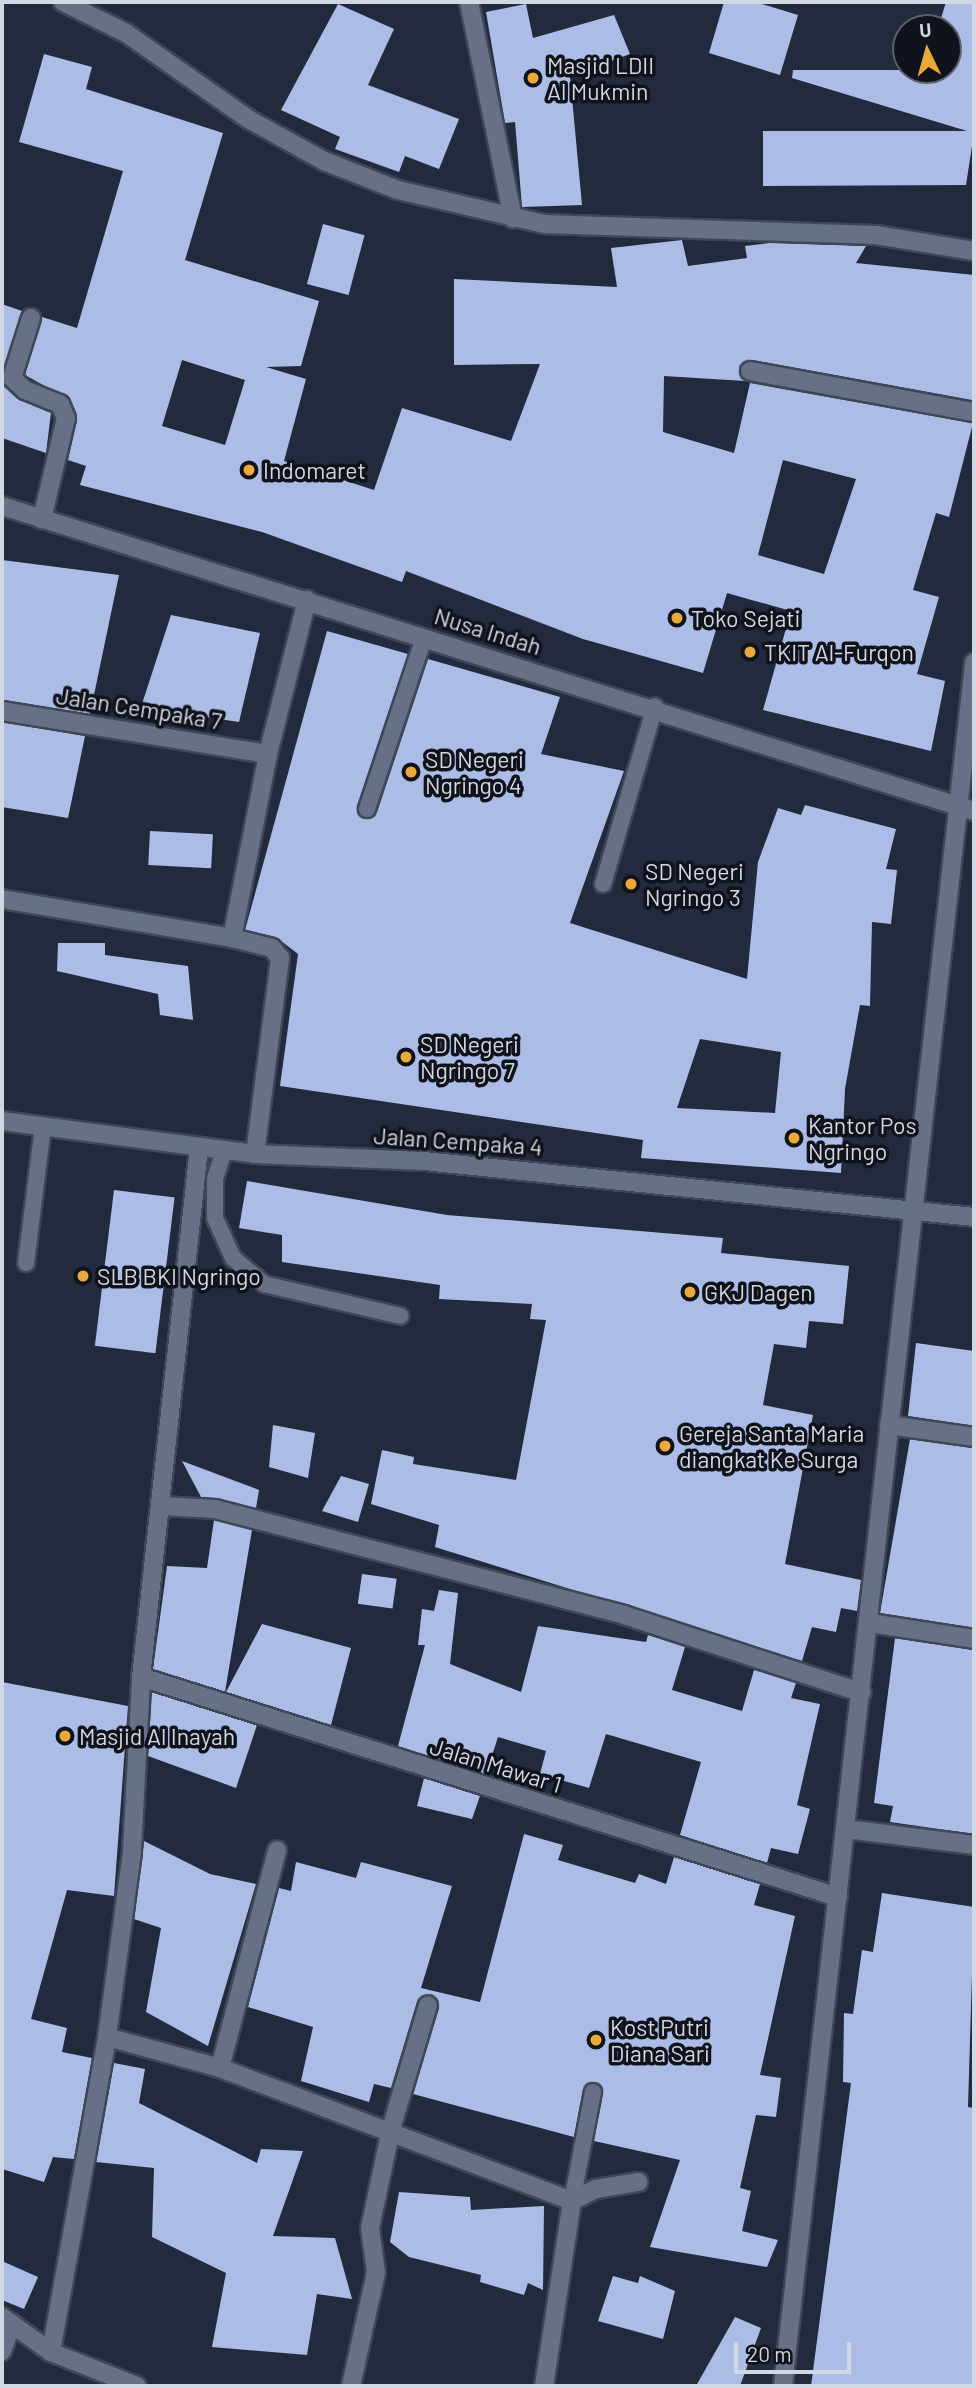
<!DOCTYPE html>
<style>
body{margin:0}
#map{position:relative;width:976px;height:2388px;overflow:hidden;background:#232a3d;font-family:Barlow,sans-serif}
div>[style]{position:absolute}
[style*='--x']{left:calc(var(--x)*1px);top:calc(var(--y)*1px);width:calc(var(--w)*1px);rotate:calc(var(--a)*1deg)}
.building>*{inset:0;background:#abbde7;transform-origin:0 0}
.roads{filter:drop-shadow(2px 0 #3f4655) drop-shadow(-2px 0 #3f4655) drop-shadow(0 2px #3f4655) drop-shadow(0 -2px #3f4655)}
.service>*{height:16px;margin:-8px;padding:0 8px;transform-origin:8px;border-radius:8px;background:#677086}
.minor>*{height:18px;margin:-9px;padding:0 9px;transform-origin:9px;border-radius:9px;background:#677086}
.tertiary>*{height:18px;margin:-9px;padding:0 9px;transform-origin:9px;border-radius:9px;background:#677086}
.dots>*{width:19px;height:19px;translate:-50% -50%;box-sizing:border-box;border:4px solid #10131b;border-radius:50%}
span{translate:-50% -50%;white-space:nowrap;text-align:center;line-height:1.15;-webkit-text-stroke:7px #10131b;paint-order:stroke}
.poi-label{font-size:23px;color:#d2d7e4}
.left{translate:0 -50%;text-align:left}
.street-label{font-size:23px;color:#d2d7e4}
.frame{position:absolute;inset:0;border:4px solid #d2d7e4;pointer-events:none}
.north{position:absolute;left:892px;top:14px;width:70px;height:70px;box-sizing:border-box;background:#10131b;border:2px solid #5e616b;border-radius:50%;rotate:355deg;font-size:19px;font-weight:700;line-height:28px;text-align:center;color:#d2d7e4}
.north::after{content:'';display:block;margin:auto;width:24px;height:32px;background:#eba93a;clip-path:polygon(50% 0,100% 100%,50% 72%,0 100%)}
.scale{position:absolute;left:734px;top:2342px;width:117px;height:32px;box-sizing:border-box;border:4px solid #d2d7e4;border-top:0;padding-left:9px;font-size:21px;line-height:24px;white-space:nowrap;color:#d2d7e4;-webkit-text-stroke:5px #10131b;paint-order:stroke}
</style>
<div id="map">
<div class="building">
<div style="clip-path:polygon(724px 2px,755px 2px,798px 15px,780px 75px,709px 53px)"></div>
<div style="clip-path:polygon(946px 2px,974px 2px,974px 133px,966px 185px,763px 186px,763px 131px,967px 131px,792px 78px,793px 70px,948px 70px,948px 28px,938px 28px)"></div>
<div style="clip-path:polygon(338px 4px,394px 29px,368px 85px,459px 119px,439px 169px,405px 156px,399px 172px,335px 149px,340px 137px,281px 110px)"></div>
<div style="clip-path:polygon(526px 4px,533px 38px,614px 15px,630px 54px,570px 76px,582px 205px,522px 207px,515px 122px,505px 123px,486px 12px)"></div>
<div style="clip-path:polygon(evenodd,44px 54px,92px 67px,86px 89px,223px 133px,185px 260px,319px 301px,301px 366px,266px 367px,306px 379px,284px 461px,374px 490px,402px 408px,511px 441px,540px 364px,454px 365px,454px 279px,617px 287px,611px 248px,682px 240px,688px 266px,747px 258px,745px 246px,769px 243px,866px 246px,856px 263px,974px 275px,972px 400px,752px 360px,739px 368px,745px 381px,664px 376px,663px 432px,734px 453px,750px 383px,973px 423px,949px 517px,936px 513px,913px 590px,939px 597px,917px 674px,945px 681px,931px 751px,763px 710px,791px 611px,727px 593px,703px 673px,583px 639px,406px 571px,402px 582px,262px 532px,80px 485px,86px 466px,68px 460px,77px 420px,70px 400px,25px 375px,42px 317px,77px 328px,123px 171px,19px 142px,44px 54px,182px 360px,245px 380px,225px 445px,162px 426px,182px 360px,44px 54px,783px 460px,856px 479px,824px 574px,758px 555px,783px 460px)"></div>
<div style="left:323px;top:224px;width:43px;height:62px;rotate:15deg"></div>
<div style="clip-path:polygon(2px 304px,22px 311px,2px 373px)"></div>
<div style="clip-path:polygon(2px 382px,20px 400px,51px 413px,46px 453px,2px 438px)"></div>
<div style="clip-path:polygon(2px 560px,119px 575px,90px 714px,2px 700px)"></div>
<div style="clip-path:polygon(171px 615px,260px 633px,239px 722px,141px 707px)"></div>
<div style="clip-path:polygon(evenodd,327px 631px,408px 654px,357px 806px,363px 819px,377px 812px,428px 659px,560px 697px,541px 754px,624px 771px,570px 923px,747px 979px,758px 862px,778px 808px,801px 815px,805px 805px,896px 829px,886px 869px,897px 870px,891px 924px,872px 922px,870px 1006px,860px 1005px,845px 1089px,841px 1173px,641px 1158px,643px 1140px,280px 1086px,298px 954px,276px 937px,245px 930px,327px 631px,700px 1039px,781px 1052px,775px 1113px,677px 1108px,700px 1039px)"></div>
<div style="clip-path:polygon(2px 722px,85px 736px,68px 818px,2px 807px)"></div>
<div style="left:150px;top:831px;width:63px;height:34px;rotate:3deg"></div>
<div style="clip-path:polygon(58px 943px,105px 943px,105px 955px,188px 966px,193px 1020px,160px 1015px,158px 994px,57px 971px)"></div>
<div style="clip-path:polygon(247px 1181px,447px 1215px,723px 1238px,721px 1253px,849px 1266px,843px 1324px,809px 1321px,806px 1348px,774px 1344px,763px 1405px,813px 1415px,785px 1564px,861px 1580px,857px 1611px,841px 1608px,836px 1632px,812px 1627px,802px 1661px,435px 1547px,439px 1525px,371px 1504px,382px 1450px,414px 1457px,413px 1464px,516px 1480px,546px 1320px,530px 1319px,532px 1304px,439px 1299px,440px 1285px,282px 1262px,282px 1235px,239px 1228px)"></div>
<div style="left:114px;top:1190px;width:61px;height:157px;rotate:7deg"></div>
<div style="clip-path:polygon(916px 1343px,974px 1351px,974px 1426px,908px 1416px)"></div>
<div style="clip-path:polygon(273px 1425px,315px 1433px,308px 1478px,269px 1467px)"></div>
<div style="clip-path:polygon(910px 1439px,974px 1448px,974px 1628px,880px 1613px)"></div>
<div style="clip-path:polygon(182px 1461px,259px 1490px,256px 1508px,201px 1497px)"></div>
<div style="clip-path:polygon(341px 1476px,369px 1484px,358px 1522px,322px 1511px)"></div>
<div style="clip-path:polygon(214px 1520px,252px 1530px,225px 1692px,153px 1669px,167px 1566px,207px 1568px)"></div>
<div style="left:362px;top:1574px;width:35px;height:30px;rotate:8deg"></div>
<div style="clip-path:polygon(439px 1590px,458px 1593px,450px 1664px,521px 1692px,538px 1626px,646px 1642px,648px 1635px,685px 1647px,672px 1690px,742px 1711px,754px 1670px,796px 1683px,791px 1698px,820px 1704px,797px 1805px,810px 1809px,798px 1854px,771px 1848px,767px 1863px,680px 1835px,701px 1762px,606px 1734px,589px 1788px,540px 1774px,546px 1751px,498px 1737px,486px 1774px,398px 1746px,425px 1645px,418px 1645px,422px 1609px,434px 1611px)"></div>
<div style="clip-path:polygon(262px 1624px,351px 1648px,331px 1725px,226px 1692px)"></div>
<div style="clip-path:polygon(895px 1638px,974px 1650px,974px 1834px,890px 1822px,893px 1806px,874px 1803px)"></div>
<div style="clip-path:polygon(2px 1682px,128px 1706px,114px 1896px,67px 1890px,31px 2019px,67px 2028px,62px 2052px,92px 2058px,74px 2159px,53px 2157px,44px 2182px,2px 2169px)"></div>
<div style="clip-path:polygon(152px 1692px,257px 1725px,236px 1788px,148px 1756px)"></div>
<div style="clip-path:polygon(424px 1778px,480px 1796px,472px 1819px,417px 1806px)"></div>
<div style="clip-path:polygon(524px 1834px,563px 1845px,558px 1860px,635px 1883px,639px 1874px,666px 1884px,674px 1857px,760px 1884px,754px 1905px,795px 1916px,760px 2075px,781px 2078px,776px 2117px,756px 2115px,740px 2188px,751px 2191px,742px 2231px,778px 2240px,767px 2267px,650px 2247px,680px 2160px,594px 2141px,599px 2084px,583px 2089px,574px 2137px,413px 2094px,439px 2008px,432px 1994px,417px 2002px,391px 2088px,374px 2084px,369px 2102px,301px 2081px,313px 2027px,248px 2007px,279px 1888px,291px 1891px,296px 1862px,356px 1878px,361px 1862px,452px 1886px,421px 1988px,480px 2002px)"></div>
<div style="clip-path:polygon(144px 1841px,210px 1874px,256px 1884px,208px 2046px,146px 2012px,161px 1928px,134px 1919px)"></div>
<div style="clip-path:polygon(882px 1893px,974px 1907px,968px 2107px,974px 2108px,974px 2386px,811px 2386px,851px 2083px,843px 2082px,844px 2013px,853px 2014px,862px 1950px,873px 1952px)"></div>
<div style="clip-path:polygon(114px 2063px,145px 2069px,139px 2103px,257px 2163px,261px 2149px,303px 2151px,273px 2236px,335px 2238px,352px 2299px,317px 2294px,307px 2355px,212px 2347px,226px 2273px,152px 2237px,154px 2168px,96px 2162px)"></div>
<div style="clip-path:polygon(399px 2192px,470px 2197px,471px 2210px,544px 2206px,543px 2290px,528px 2283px,524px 2295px,480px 2282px,481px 2275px,409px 2257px,390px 2242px)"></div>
<div style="clip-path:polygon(2px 2261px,38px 2277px,24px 2309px,2px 2300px)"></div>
<div style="clip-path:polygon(613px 2276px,638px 2283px,640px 2276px,675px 2291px,663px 2339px,598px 2321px)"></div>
<div style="clip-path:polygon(735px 2317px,761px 2328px,740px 2386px,696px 2386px)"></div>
</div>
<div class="roads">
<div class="service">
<div style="--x:367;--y:809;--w:180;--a:-71.6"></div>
<div style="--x:603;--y:884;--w:185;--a:-73.7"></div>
<div style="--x:224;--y:1151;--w:29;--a:108"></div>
<div style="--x:215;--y:1179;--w:39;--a:90"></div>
<div style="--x:215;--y:1218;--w:44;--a:65.8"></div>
<div style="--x:233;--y:1258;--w:40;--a:40"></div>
<div style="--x:264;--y:1284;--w:140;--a:13.2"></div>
<div style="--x:26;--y:1263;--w:137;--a:-82.9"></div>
<div style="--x:572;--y:2201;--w:111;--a:-79.1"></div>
</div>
<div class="minor">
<div style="--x:63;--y:2;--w:70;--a:26.2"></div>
<div style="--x:126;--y:33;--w:151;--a:35.1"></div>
<div style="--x:250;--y:120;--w:85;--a:29"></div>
<div style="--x:324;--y:161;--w:79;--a:21.4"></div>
<div style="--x:398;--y:190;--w:150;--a:13.1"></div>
<div style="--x:544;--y:224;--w:332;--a:1.9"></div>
<div style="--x:876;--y:235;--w:99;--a:9.3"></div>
<div style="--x:469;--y:2;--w:221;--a:78.5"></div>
<div style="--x:31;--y:318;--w:63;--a:107.6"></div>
<div style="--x:12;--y:378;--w:18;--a:43"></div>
<div style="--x:25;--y:390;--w:38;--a:22"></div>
<div style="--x:60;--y:404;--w:15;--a:67"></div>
<div style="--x:66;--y:418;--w:104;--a:103.4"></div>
<div style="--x:750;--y:371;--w:228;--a:10.4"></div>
<div style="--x:2;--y:506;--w:1019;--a:17.42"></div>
<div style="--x:2;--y:711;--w:269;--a:9.2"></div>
<div style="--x:2;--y:899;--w:233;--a:9.6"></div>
<div style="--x:2;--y:1121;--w:255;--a:7.4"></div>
<div style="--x:255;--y:1154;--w:169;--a:2.4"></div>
<div style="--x:424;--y:1161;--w:553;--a:5.81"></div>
<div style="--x:255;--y:1154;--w:198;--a:-82.7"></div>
<div style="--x:280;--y:958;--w:13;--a:-129"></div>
<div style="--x:272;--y:948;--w:41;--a:-166"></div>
<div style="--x:232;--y:938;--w:187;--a:-78.9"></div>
<div style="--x:268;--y:754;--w:159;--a:-75.8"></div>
<div style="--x:889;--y:1425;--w:86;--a:8"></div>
<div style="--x:162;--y:1506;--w:53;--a:3.2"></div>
<div style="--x:215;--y:1509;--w:423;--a:14.5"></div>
<div style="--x:624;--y:1615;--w:250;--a:18.1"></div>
<div style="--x:870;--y:1623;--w:105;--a:8.7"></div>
<div style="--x:141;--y:1677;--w:731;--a:17.52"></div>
<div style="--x:846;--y:1829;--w:129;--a:7.1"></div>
<div style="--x:107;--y:2037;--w:117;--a:15.3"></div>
<div style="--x:220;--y:2068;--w:376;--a:20.7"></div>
<div style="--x:572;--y:2201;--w:27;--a:-27"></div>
<div style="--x:596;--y:2189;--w:43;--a:-9.5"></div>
<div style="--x:220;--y:2068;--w:225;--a:-75.3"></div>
<div style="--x:2;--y:2317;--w:60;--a:35.5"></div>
<div style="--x:51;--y:2352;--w:92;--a:21.6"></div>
<div style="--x:2;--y:2351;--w:29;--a:-70"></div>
<div style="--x:51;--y:2352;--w:320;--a:-79.9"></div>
<div style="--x:107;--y:2037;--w:188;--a:-82.3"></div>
<div style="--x:132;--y:1851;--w:174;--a:-87"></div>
<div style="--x:141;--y:1677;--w:532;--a:-83.74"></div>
<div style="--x:351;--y:2386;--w:117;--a:-77.6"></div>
<div style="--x:376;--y:2272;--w:44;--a:-97.8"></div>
<div style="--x:370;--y:2228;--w:101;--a:-78"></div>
<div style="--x:391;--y:2129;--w:129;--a:-73.4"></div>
<div style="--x:544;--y:2386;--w:187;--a:-81.4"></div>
</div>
<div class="tertiary">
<div style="--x:783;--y:2386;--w:1734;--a:-83.67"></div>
</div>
</div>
<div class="dots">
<div style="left:533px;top:78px;background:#eba93a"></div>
<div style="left:249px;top:470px;background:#eba93a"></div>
<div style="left:677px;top:618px;background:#eba93a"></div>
<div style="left:750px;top:652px;background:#eba93a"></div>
<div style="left:411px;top:772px;background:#eba93a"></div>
<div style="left:631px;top:884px;background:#eba93a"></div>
<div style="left:406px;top:1057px;background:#eba93a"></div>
<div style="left:794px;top:1138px;background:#eba93a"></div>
<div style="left:83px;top:1276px;background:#eba93a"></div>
<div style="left:690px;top:1292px;background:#eba93a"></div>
<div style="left:665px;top:1446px;background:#eba93a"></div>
<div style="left:65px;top:1736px;background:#eba93a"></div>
<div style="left:596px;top:2040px;background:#eba93a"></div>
</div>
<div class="poi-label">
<span class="left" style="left:547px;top:78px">Masjid LDII<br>Al Mukmin</span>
<span class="left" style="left:263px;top:470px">Indomaret</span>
<span class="left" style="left:691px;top:618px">Toko Sejati</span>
<span class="left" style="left:764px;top:652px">TKIT Al-Furqon</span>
<span class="left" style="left:425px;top:772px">SD Negeri<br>Ngringo 4</span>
<span class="left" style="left:645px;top:884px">SD Negeri<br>Ngringo 3</span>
<span class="left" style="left:420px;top:1057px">SD Negeri<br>Ngringo 7</span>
<span class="left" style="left:808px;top:1138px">Kantor Pos<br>Ngringo</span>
<span class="left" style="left:97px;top:1276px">SLB BKI Ngringo</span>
<span class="left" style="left:704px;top:1292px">GKJ Dagen</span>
<span class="left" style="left:679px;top:1446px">Gereja Santa Maria<br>diangkat Ke Surga</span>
<span class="left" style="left:79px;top:1736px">Masjid Al Inayah</span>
<span class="left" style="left:610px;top:2040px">Kost Putri<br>Diana Sari</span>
</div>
<div class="street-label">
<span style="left:488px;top:631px;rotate:17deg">Nusa Indah</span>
<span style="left:139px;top:708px;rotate:9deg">Jalan Cempaka 7</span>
<span style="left:458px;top:1141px;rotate:4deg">Jalan Cempaka 4</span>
<span style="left:496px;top:1765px;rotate:17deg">Jalan Mawar 1</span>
</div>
<div class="frame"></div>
<div class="north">U</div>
<div class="scale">20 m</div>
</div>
